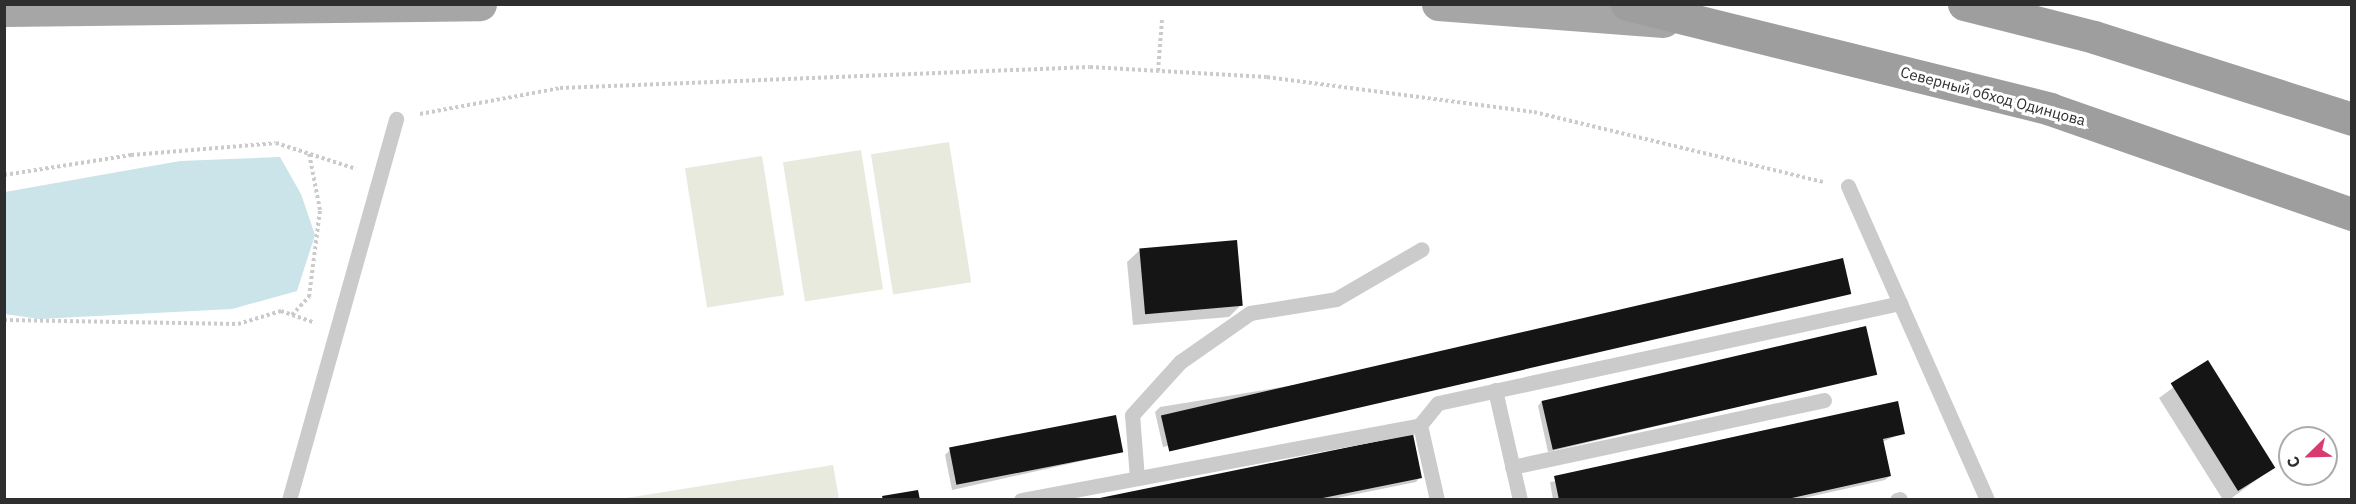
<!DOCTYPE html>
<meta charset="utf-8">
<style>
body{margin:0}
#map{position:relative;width:2356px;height:504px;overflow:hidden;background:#fff;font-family:"IBM Plex Sans",sans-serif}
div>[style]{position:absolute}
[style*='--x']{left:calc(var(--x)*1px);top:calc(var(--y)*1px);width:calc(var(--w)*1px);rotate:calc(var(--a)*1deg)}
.green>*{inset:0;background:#e7eadc;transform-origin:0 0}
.water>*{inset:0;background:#cae4e9}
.shadow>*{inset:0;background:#0003}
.building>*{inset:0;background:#151515;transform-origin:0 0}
.path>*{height:4px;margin-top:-2px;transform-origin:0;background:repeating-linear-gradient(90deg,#cbcbcb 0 3px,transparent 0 6px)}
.service>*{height:15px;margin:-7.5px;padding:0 7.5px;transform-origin:7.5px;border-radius:7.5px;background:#cbcbcb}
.primary>*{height:33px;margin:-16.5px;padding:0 16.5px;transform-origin:16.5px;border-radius:16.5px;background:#a6a6a6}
.trunk>*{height:33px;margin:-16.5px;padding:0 16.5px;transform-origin:16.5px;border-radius:16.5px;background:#9e9e9e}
span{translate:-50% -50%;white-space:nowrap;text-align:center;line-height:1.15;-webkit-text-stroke:6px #fff;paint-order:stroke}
.street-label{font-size:15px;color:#2e2e2e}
.frame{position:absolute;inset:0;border:6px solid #2e2e2e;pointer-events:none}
.north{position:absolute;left:2278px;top:426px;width:60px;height:60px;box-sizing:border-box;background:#fff;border:2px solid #ababab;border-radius:50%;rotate:247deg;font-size:16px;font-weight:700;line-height:24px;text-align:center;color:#2e2e2e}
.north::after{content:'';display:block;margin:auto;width:21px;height:27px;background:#d83c6e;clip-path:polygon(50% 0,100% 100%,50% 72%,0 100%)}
</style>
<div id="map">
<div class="green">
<div style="left:949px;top:142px;width:142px;height:79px;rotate:81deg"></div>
<div style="left:861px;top:150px;width:141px;height:79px;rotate:81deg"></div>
<div style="left:762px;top:156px;width:141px;height:78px;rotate:81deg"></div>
<div style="clip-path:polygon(833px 465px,839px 499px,620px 499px)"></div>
</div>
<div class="water">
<div style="clip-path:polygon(280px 157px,301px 194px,315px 235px,297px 291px,232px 309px,39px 319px,5px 314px,5px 192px,180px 161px)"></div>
</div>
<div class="shadow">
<div style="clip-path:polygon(1140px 250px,1241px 305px,1229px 317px,1133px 325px,1127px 262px)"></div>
<div style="clip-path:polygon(1849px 294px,1163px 447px,1155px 412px,1160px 407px)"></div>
<div style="clip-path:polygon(2208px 362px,2274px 467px,2229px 500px,2223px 500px,2159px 398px)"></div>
<div style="clip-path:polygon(1875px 374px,1548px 452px,1538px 406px,1542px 401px)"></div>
<div style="clip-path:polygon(1903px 433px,1882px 442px,1890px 476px,1885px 480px,1795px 500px,1553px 500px,1550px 482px)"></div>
<div style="clip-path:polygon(1412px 435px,1420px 477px,1416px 482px,1327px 500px,1092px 500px)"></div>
<div style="clip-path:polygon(950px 450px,1122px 452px,952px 490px,945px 455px)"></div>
</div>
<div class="building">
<div style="left:1237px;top:240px;width:66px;height:98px;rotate:85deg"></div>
<div style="left:1843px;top:258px;width:37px;height:700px;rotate:77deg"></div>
<div style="left:1866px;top:326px;width:50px;height:333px;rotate:77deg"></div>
<div style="left:2208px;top:360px;width:127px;height:44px;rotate:58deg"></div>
<div style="clip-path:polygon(1898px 401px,1905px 434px,1883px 439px,1891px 476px,1783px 500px,1559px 500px,1554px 476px)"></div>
<div style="left:1116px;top:415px;width:38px;height:170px;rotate:79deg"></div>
<div style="clip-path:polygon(1413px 434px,1422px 478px,1313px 500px,1090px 500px)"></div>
<div style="clip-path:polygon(918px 490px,920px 500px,883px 500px,882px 496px)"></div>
</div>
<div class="path">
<div style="--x:1158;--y:71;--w:51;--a:-85.5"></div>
<div style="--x:420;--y:114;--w:142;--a:-10.5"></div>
<div style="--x:560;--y:88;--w:530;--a:-2.27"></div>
<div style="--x:1090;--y:67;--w:177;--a:3.2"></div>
<div style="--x:1267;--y:77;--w:269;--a:7.5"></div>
<div style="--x:1534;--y:112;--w:298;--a:13.6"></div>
<div style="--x:4;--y:175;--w:129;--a:-8.9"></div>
<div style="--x:131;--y:155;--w:145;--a:-4.7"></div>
<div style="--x:276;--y:143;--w:84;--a:18"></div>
<div style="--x:292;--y:315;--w:25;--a:-47"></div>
<div style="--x:309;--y:297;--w:88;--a:-82.8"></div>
<div style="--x:320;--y:210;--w:58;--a:-100.9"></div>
<div style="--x:4;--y:320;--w:234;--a:1"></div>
<div style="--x:238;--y:324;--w:45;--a:-16.8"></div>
<div style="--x:281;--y:311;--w:34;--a:19"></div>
</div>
<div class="service">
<div style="--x:1848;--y:186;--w:343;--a:66.1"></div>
<div style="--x:1495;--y:390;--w:113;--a:77.2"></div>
<div style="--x:1420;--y:425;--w:77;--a:77.2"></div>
<div style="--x:1512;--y:467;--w:319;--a:-12.1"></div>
<div style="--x:1137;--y:478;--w:63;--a:-94.5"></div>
<div style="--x:1132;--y:415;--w:72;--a:-47.8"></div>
<div style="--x:1180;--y:362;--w:85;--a:-35"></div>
<div style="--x:1250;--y:313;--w:87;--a:-9.2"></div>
<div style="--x:1336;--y:299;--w:99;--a:-30.2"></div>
<div style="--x:289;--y:500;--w:396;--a:-74.3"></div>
<div style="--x:1021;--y:500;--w:406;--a:-10.6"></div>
<div style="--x:1420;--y:425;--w:28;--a:-51"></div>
<div style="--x:1438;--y:403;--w:473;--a:-12.2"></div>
<div style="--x:1897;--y:500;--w:3;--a:-18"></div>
</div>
<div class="primary">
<div style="--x:1438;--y:4;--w:226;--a:4.3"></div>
<div style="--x:4;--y:10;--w:476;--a:-0.7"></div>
</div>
<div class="trunk">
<div style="--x:1627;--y:4;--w:436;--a:13.9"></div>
<div style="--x:2050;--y:109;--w:320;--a:19.2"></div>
<div style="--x:1964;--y:4;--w:134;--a:14.2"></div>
<div style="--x:2094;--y:37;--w:271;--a:17.6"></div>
</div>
<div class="street-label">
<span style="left:1993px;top:96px;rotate:15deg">Северный обход Одинцова</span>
</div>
<div class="frame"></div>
<div class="north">С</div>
</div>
